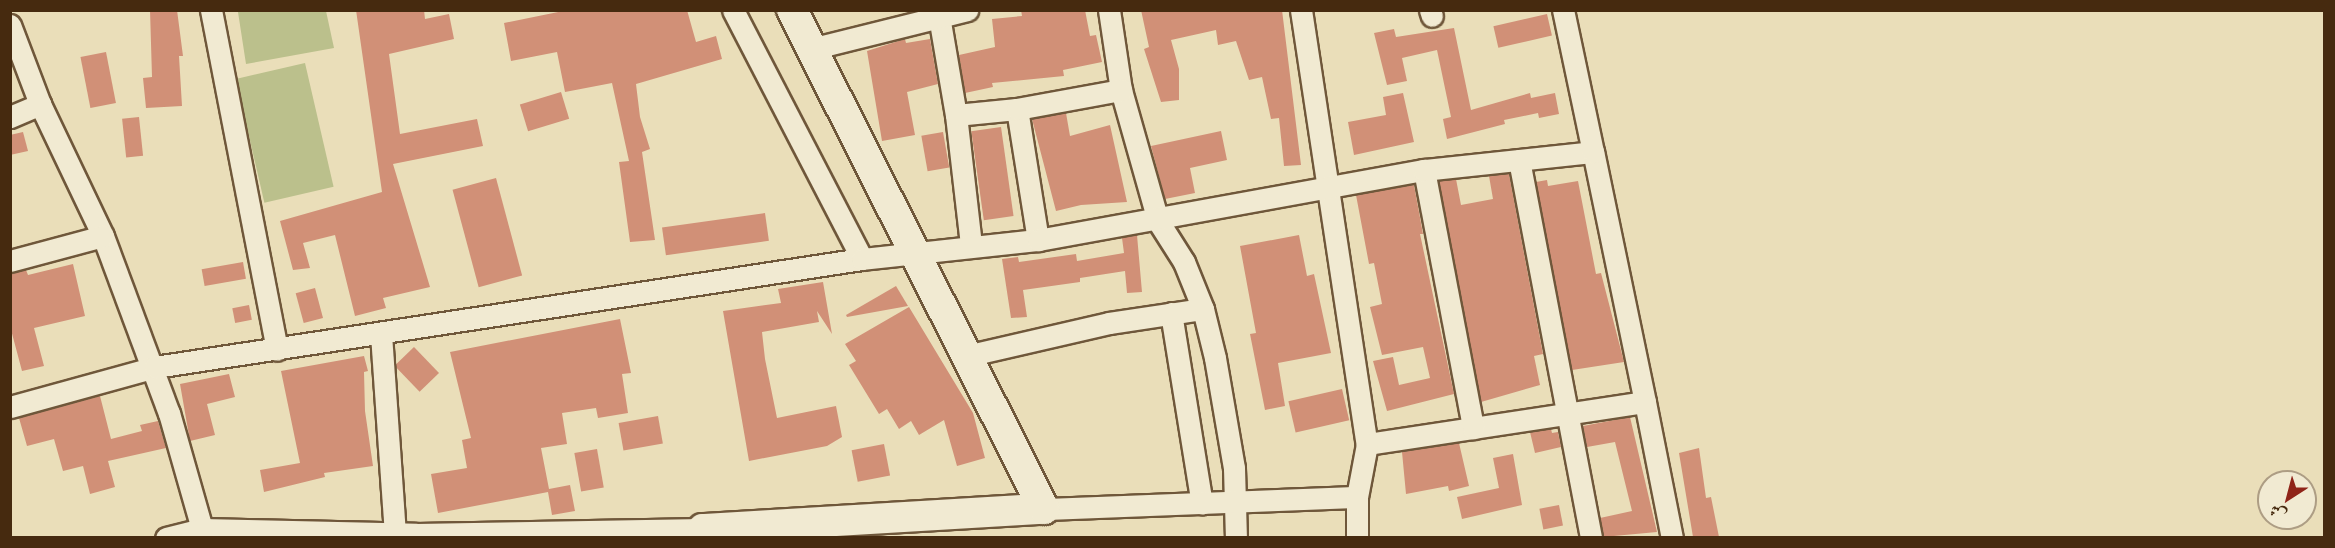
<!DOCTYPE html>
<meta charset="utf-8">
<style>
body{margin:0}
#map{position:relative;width:2335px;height:548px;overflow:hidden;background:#eadeb9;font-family:"Libre Caslon Text",Amiri,serif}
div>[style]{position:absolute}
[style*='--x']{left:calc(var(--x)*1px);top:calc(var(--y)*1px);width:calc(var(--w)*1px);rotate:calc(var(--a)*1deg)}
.green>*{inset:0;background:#bbc08c;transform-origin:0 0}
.building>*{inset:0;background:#d19077;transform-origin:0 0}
.roads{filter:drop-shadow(2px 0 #6f573a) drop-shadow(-2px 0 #6f573a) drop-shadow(0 2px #6f573a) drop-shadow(0 -2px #6f573a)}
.street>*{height:21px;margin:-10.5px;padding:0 10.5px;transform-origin:10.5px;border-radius:10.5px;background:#f1ead2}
.secondary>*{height:30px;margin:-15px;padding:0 15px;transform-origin:15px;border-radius:15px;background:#f1ead2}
span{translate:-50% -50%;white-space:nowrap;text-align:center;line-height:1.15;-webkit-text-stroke:4.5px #f1ead2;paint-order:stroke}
.frame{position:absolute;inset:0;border:12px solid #462a0f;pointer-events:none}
.north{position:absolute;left:2257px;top:470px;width:60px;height:60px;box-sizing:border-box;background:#f1ead2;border:2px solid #ad9d84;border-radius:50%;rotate:216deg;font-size:16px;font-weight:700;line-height:24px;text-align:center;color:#462a0f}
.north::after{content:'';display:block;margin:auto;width:21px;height:27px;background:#8f2418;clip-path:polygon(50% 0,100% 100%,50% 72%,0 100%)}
</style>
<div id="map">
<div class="green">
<div style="clip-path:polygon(248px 11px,326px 11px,334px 48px,246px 64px,238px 12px)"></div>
<div style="left:305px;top:63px;width:127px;height:71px;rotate:77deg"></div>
</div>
<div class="building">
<div style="clip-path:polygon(150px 10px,177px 10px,183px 56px,179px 56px,182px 106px,146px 108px,143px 78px,152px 77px)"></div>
<div style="clip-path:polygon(356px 10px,424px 10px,425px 19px,449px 14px,454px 39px,389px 54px,400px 134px,477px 119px,483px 146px,393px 164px,430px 287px,383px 298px,386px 308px,355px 316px,335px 235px,303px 243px,310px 268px,293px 270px,280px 221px,382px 192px)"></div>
<div style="clip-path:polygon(568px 10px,687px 10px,696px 42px,716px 36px,722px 59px,636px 84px,640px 117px,650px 149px,642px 152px,655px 240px,630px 242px,619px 162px,629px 161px,612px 83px,565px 92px,557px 52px,511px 61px,504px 23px)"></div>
<div style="clip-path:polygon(1021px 10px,1085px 10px,1090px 36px,1096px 35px,1102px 62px,1063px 70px,1064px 76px,992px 83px,993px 87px,965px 93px,959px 55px,995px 47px,992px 19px,1022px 16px)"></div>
<div style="clip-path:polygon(1141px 10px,1282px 10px,1301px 165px,1284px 166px,1279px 118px,1271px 119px,1262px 77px,1249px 80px,1236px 41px,1218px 45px,1216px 30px,1171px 40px,1179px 69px,1179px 100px,1161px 102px,1144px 49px,1149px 47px)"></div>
<div style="left:1547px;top:14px;width:22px;height:55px;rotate:77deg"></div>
<div style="clip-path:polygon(1454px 28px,1471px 110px,1530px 93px,1531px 98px,1555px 93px,1559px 114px,1539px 118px,1538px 113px,1504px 120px,1505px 124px,1447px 139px,1443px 119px,1451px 117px,1437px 50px,1402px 58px,1407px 81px,1387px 85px,1374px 33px,1394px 29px,1396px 37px)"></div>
<div style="clip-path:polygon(905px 39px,906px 43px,930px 39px,938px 84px,907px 92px,915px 135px,882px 141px,867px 51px)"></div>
<div style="left:106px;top:52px;width:52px;height:26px;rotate:79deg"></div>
<div style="left:561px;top:92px;width:28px;height:43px;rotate:73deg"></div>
<div style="clip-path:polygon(1403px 93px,1414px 142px,1354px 155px,1348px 122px,1386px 115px,1383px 97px)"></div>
<div style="clip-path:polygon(1066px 113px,1070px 136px,1110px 125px,1127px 202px,1081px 205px,1056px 211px,1032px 119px)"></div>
<div style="left:139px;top:117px;width:39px;height:17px;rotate:84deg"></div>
<div style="left:1001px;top:127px;width:90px;height:30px;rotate:82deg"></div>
<div style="clip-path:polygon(1221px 131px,1227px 160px,1190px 168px,1195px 193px,1165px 199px,1151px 146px)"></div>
<div style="clip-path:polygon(23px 132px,28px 151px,10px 155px,10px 135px)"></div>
<div style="left:943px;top:132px;width:36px;height:22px;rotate:80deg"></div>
<div style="clip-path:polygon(1509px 174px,1543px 354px,1534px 356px,1540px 385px,1481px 402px,1439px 181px,1456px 179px,1461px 205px,1493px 199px,1489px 176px)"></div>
<div style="left:496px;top:178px;width:101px;height:45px;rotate:75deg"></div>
<div style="clip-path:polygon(1547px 180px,1548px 186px,1578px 181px,1596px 274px,1601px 273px,1624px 362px,1572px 370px,1536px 182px)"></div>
<div style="clip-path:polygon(1414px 185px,1423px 234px,1420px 234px,1454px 394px,1387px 411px,1373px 361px,1393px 357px,1399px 385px,1430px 378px,1423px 347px,1382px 355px,1370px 307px,1382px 304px,1374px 263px,1369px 264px,1356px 195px)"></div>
<div style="left:765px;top:213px;width:28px;height:104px;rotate:82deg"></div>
<div style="clip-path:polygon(1137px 235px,1142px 292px,1127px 293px,1125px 271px,1080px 278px,1080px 282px,1023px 290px,1027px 317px,1011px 318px,1002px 259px,1018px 257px,1019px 262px,1076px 254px,1077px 261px,1124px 253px,1122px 238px)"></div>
<div style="clip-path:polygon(1299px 235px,1307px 276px,1314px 274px,1331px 353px,1278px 363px,1285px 406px,1265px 410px,1250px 334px,1256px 333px,1240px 246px)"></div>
<div style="left:243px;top:262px;width:17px;height:42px;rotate:80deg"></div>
<div style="clip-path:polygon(73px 264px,85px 316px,34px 328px,44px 366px,22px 371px,10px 326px,10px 273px,26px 270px,28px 275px)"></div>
<div style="clip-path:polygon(823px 282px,832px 334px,817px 311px,819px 322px,762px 332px,765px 359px,777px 418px,836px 406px,842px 437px,827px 446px,749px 461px,723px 311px,781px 303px,778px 289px)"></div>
<div style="clip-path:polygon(896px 286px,908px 306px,847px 317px,846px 315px)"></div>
<div style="left:315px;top:288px;width:31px;height:20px;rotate:75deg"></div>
<div style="left:249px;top:305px;width:15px;height:17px;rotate:79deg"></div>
<div style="clip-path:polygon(909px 307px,973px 413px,985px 458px,957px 466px,944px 420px,919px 435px,911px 421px,899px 429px,887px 409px,879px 414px,849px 365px,856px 361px,845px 344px)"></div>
<div style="clip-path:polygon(620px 319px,631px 373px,622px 374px,628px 413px,598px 418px,596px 408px,562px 413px,567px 444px,541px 448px,549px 489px,570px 485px,575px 511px,552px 515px,548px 492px,438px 513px,431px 474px,467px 468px,462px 440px,471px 438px,450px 352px)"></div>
<div style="left:414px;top:347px;width:36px;height:27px;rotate:46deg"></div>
<div style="clip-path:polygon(364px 356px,368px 371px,364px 372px,365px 411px,373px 466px,324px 473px,325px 477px,264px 492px,260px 470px,300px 463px,281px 371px)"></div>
<div style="clip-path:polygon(229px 374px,235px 397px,207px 404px,215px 435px,190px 441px,180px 384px)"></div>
<div style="left:1342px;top:389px;width:32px;height:55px;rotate:77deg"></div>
<div style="clip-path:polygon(100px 396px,111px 439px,142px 431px,140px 425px,158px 421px,166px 448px,108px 461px,115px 487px,90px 494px,83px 466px,63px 471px,54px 439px,27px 446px,19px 418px)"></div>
<div style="left:658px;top:416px;width:28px;height:40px;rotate:80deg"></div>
<div style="clip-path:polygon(1630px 417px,1657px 532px,1603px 537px,1600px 518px,1632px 511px,1615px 442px,1587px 447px,1583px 426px)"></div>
<div style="clip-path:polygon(1551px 429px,1552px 433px,1558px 432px,1561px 447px,1535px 453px,1530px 432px)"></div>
<div style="clip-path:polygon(1459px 443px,1469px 486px,1449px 491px,1448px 486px,1406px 494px,1402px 452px)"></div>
<div style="left:884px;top:444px;width:32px;height:33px;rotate:79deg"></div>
<div style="clip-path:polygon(1699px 448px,1706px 498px,1711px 497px,1719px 537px,1693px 537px,1679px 453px)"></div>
<div style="left:597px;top:449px;width:39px;height:23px;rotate:80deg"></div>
<div style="clip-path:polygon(1513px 454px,1522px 505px,1462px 519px,1457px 497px,1499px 488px,1493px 458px)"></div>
<div style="left:1559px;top:505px;width:21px;height:20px;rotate:79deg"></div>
</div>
<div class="roads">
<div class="street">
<div style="--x:211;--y:10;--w:346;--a:79"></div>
<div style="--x:733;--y:10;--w:280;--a:62.6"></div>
<div style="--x:1109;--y:10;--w:81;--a:81.5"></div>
<div style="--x:1121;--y:90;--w:136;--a:74.2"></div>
<div style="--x:1158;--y:221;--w:49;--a:57.6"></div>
<div style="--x:1184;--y:262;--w:51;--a:68"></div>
<div style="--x:1203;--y:309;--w:50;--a:76.2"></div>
<div style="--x:1215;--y:358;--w:112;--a:80.2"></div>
<div style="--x:1234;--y:468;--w:70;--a:88.4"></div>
<div style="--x:1301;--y:10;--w:439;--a:81.4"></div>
<div style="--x:1367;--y:444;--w:281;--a:-8.6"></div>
<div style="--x:1645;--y:402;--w:255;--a:-101.7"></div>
<div style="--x:1430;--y:10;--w:6;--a:72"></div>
<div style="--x:939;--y:16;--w:100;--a:80.3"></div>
<div style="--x:956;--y:115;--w:131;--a:83.4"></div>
<div style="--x:10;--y:25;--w:85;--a:69.2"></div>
<div style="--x:40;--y:104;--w:146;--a:64.5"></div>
<div style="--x:103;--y:236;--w:189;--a:69.6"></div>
<div style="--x:169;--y:413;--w:121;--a:74.1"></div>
<div style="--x:202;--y:529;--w:37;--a:166"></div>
<div style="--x:811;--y:49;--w:161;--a:-14"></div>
<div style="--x:1017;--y:109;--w:133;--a:80.9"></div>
<div style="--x:956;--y:115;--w:61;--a:-5.6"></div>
<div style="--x:1017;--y:109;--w:106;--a:-10.4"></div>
<div style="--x:10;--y:117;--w:33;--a:-23"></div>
<div style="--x:1519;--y:160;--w:385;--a:79.2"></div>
<div style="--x:1424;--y:170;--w:263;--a:79.2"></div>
<div style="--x:10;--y:261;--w:96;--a:-15"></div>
<div style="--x:1171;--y:313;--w:193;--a:80.8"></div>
<div style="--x:381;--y:334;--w:200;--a:86"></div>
<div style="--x:966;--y:356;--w:147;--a:-13"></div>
<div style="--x:1109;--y:323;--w:95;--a:-8.5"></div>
<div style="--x:1645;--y:402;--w:139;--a:78.8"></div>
<div style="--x:10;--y:407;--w:150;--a:-15.4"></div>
<div style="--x:155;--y:367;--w:715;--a:-8.69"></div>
<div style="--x:862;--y:259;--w:177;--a:-6.2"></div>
<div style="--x:1038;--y:240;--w:392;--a:-10.3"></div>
<div style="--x:1424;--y:170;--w:170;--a:-6.1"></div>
<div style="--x:1593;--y:152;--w:145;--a:-101.9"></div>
<div style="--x:1044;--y:509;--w:313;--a:-2.2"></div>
<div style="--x:1357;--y:497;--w:54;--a:-79.3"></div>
<div style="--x:202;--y:529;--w:214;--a:1.3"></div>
<div style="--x:417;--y:538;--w:4;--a:-104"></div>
<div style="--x:416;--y:534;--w:287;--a:-1"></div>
<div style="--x:1357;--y:538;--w:41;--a:-90"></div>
</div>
<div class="secondary">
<div style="--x:703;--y:538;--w:9;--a:-90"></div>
<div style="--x:703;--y:529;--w:342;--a:-3.4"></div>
<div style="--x:1044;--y:509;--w:559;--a:-116.79"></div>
</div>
</div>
<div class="frame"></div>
<div class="north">ش</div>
</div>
